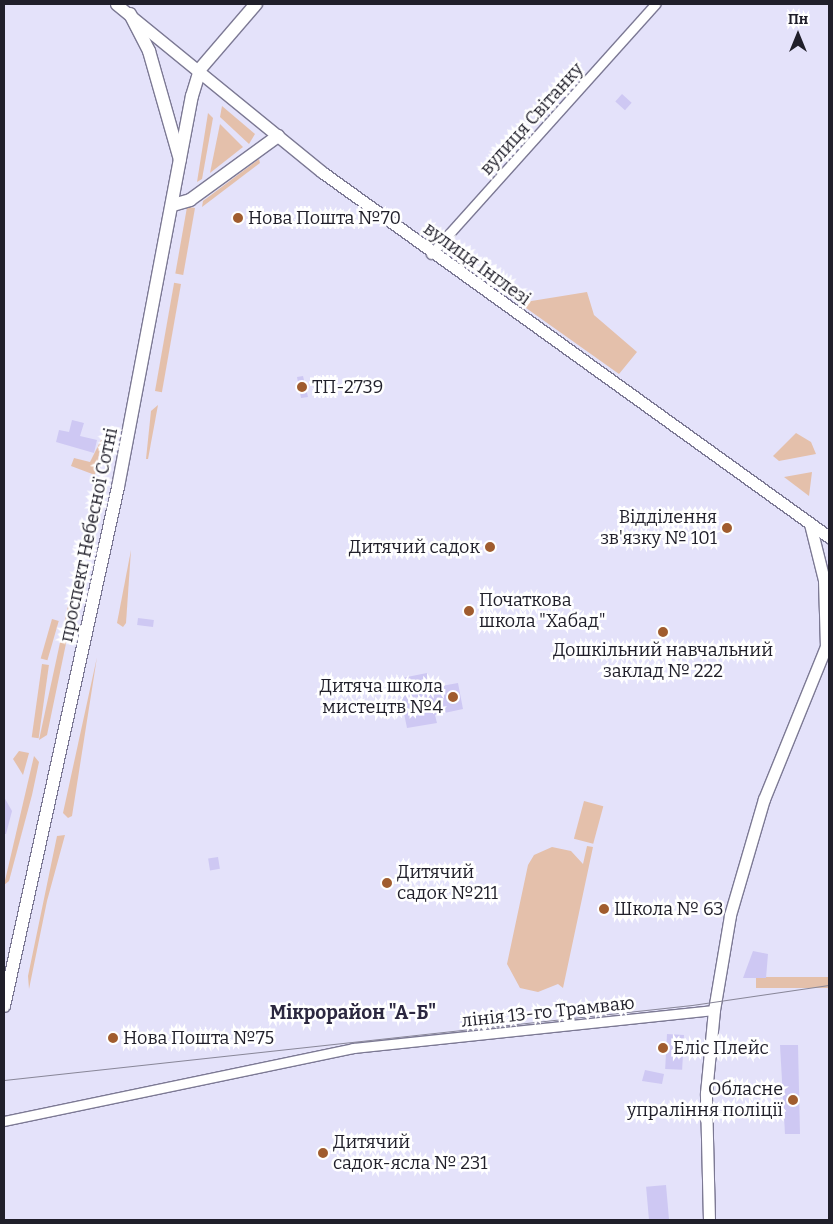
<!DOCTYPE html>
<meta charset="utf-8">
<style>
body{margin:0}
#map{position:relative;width:833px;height:1224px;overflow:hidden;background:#e4e2fa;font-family:Bitter,serif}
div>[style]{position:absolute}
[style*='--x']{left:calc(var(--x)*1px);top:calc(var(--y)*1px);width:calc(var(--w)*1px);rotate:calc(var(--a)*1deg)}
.green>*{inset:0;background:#e4c0ab;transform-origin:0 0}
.building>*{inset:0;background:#cec8f3;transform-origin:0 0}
.roads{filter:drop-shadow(1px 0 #7c7994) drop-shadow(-1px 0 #7c7994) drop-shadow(0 1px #7c7994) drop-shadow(0 -1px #7c7994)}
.street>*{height:9px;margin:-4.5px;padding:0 4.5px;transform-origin:4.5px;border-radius:4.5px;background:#fff}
.secondary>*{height:11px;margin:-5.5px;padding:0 5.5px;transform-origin:5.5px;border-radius:5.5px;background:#fff}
.primary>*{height:12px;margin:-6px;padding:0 6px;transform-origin:6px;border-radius:6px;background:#fff}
.tram>*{height:1px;margin:-0.5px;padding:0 0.5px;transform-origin:0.5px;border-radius:0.5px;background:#888698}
.dots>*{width:14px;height:14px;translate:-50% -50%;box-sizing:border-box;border:2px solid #fff;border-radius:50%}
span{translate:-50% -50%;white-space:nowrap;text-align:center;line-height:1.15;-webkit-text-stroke:5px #fff;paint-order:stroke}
.street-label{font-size:18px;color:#201f2a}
.poi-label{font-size:18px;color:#201f2a}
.left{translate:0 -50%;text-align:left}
.right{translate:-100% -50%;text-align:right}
.neighbourhood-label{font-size:19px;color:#2c2840;font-weight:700}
.frame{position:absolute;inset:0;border:5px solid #201f2a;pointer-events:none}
.north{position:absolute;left:773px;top:10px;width:50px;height:50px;-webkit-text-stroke:4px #fff;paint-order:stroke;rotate:0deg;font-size:14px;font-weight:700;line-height:20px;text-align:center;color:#201f2a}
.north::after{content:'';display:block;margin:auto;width:18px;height:22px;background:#201f2a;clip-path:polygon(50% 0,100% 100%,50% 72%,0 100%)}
</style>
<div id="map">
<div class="green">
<div style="clip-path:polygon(222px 106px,255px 134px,249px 144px,220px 117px)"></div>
<div style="clip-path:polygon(208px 113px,213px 118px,202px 179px,197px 182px)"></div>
<div style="clip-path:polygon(220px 124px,243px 147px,210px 173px)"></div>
<div style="clip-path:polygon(259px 159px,260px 163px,202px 207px,203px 201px)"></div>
<div style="left:195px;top:208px;width:68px;height:8px;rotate:100deg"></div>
<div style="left:181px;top:284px;width:110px;height:7px;rotate:100deg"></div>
<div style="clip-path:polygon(587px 292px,594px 315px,637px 352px,619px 374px,519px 303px)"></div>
<div style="clip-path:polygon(158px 405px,148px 459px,146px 459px,151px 411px)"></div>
<div style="clip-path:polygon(796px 433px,811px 442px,816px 454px,779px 461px,773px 456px)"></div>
<div style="clip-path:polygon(103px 436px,95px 475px,71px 466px,74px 458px,90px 462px)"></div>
<div style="clip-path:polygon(812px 472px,809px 496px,784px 477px)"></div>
<div style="clip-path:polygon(131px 550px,126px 623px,123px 627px,117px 623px)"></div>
<div style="clip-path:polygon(72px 587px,74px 605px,47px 735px,39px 740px)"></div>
<div style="left:52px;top:619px;width:7px;height:41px;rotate:16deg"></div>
<div style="clip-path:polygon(97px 657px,72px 816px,68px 818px,63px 813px)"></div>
<div style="left:42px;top:664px;width:7px;height:74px;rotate:8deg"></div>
<div style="clip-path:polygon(19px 751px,29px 753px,23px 775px,13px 759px)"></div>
<div style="clip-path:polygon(34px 756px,39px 762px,32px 795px,9px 881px,4px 885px)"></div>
<div style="left:584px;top:801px;width:20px;height:39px;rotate:15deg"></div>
<div style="clip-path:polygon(65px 835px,47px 901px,29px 989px,28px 976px,57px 836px)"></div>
<div style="clip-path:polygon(587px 846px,593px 847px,563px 988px,558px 984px,538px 992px,520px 988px,507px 964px,528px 865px,534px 855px,552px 847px,571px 851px,583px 864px)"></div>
<div style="left:829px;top:977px;width:11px;height:73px;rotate:90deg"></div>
</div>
<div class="building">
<div style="left:622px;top:94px;width:13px;height:10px;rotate:42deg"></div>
<div style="clip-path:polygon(303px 376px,308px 397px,301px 398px,297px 377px)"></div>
<div style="clip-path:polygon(72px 420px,84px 423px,80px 436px,97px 440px,94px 453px,56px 442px,59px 430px,69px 432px)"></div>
<div style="left:138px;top:618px;width:16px;height:7px;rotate:7deg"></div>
<div style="clip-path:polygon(427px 673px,430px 688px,458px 683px,463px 709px,435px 715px,437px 723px,407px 728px,397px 679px)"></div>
<div style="clip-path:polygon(4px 797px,12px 811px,6px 834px,4px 834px)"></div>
<div style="left:218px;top:857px;width:12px;height:10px;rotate:81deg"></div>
<div style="clip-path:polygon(753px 951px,768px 954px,766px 978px,743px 978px)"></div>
<div style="left:667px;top:1034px;width:17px;height:35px;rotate:3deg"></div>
<div style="clip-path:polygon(780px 1045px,798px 1045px,800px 1134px,785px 1134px)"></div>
<div style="clip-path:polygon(645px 1070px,664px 1074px,662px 1084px,642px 1081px)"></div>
<div style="left:666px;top:1185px;width:35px;height:20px;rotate:85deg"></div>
</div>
<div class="roads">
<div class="street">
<div style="--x:431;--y:254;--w:336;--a:-48.1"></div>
<div style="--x:4;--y:1121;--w:357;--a:-11.8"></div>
<div style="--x:353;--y:1048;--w:363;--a:-6"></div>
</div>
<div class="secondary">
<div style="--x:116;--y:4;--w:266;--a:39.2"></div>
<div style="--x:322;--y:172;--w:625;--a:35.75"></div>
<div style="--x:810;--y:524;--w:58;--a:76"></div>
<div style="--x:824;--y:580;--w:66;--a:88.3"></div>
<div style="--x:709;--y:1220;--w:127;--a:-91.4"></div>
<div style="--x:706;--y:1093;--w:83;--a:-84.5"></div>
<div style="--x:714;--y:1010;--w:96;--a:-80.4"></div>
<div style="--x:730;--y:915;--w:121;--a:-73.7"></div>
<div style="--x:764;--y:799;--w:173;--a:-67.9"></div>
</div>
<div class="primary">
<div style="--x:130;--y:14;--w:42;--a:62.8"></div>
<div style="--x:149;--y:51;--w:113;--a:74.1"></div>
<div style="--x:173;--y:205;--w:18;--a:-16"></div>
<div style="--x:190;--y:200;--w:109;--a:-36"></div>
<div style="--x:4;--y:1006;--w:531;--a:-77.61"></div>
<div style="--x:118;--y:487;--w:398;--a:-79.3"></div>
<div style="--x:192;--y:96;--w:28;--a:-73"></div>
<div style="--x:200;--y:69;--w:86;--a:-49.3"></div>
</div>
</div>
<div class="tram">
<div style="--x:4;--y:1080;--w:692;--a:-6.22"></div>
<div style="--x:692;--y:1005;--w:138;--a:-8.3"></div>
</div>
<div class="dots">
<div style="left:238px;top:218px;background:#a05c2e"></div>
<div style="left:302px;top:387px;background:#a05c2e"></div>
<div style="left:727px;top:528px;background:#a05c2e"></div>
<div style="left:490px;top:547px;background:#a05c2e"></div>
<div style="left:469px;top:611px;background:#a05c2e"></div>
<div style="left:663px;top:632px;background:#a05c2e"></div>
<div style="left:453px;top:697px;background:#a05c2e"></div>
<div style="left:387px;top:883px;background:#a05c2e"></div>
<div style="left:604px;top:909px;background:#a05c2e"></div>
<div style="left:113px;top:1038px;background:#a05c2e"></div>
<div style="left:663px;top:1048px;background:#a05c2e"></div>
<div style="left:793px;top:1100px;background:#a05c2e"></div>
<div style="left:323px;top:1153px;background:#a05c2e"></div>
</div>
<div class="street-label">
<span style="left:532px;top:119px;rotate:-48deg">вулиця Світанку</span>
<span style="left:477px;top:264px;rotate:36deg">вулиця Інглезі</span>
<span style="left:89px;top:535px;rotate:-78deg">проспект Небесної Сотні</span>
<span style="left:548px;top:1012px;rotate:-6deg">лінія 13-го Трамваю</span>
</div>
<div class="poi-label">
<span class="left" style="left:248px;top:218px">Нова Пошта №70</span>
<span class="left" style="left:312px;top:387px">ТП-2739</span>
<span class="right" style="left:717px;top:528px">Відділення<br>зв'язку № 101</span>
<span class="right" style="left:480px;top:547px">Дитячий садок</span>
<span class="left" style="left:479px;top:611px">Початкова<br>школа "Хабад"</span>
<span style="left:663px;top:661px">Дошкільний навчальний<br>заклад № 222</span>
<span class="right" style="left:443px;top:697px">Дитяча школа<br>мистецтв №4</span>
<span class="left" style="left:397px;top:883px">Дитячий<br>садок №211</span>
<span class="left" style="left:614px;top:909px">Школа № 63</span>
<span class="left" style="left:123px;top:1038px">Нова Пошта №75</span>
<span class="left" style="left:673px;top:1048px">Еліс Плейс</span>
<span class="right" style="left:783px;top:1100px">Обласне<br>упраління поліції</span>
<span class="left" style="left:333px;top:1153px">Дитячий<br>садок-ясла № 231</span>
</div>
<div class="neighbourhood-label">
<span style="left:353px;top:1013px">Мікрорайон "А-Б"</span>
</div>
<div class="frame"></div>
<div class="north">Пн</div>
</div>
